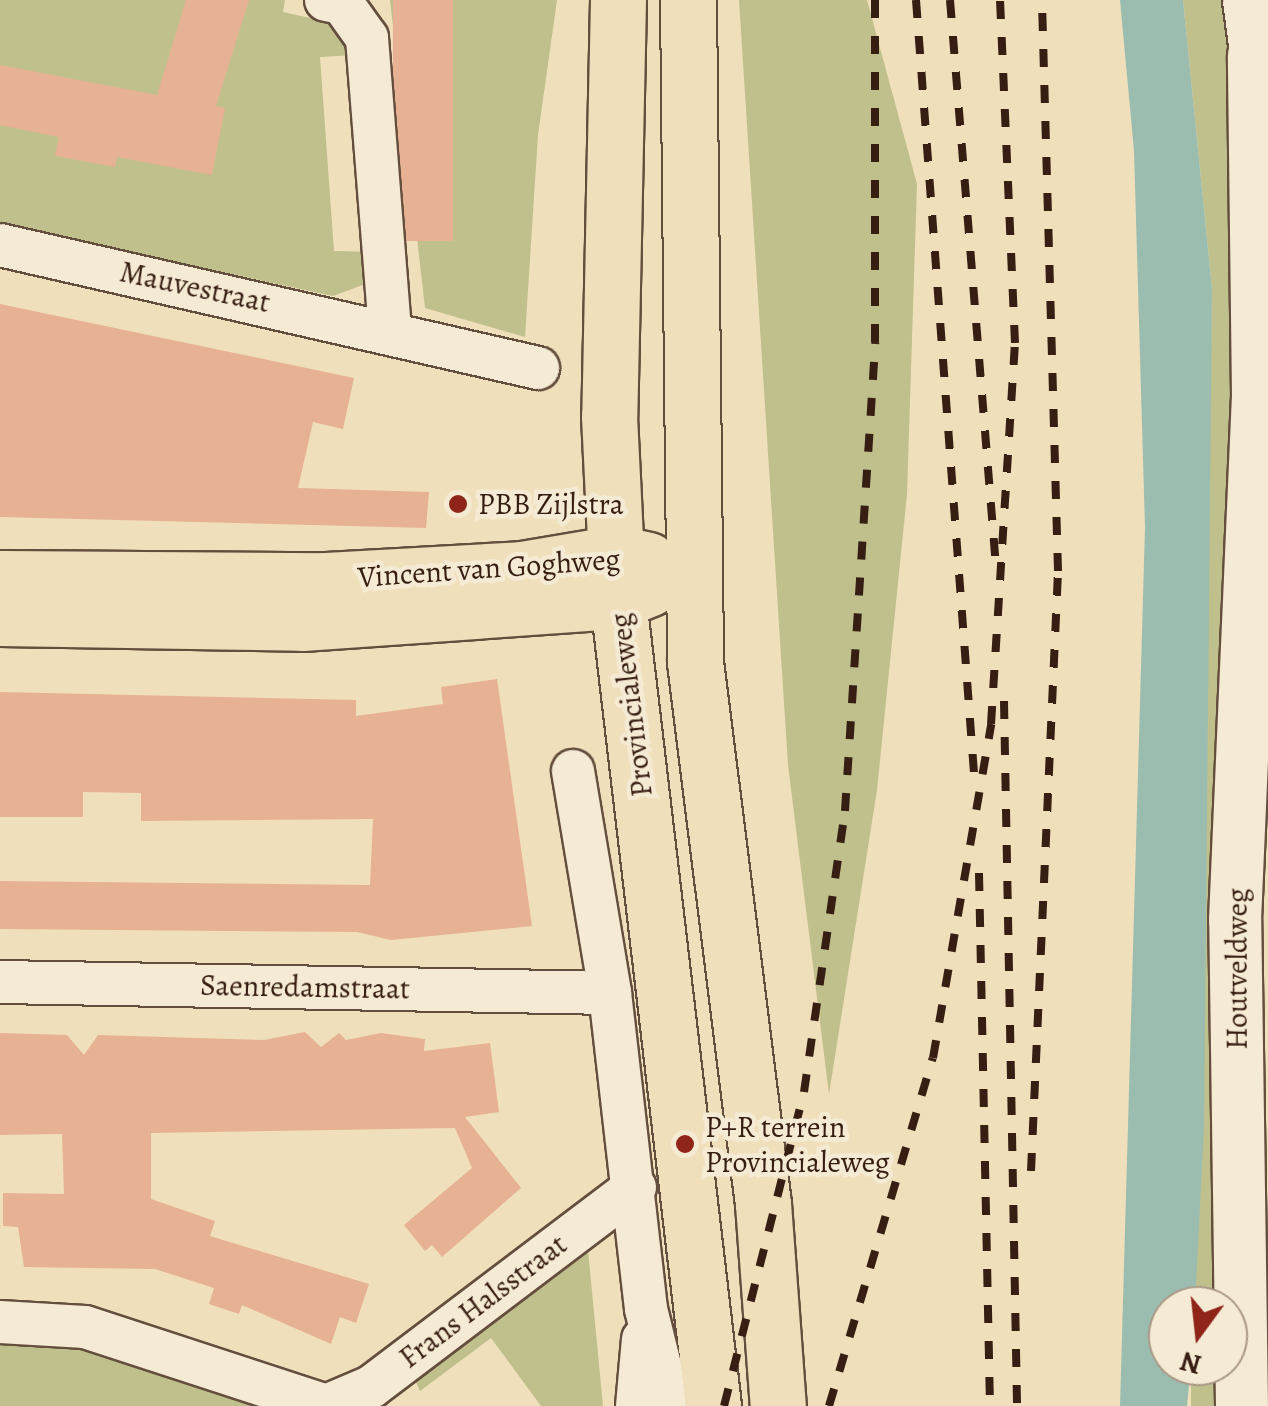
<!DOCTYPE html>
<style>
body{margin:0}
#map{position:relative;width:1268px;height:1406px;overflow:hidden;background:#f0dfbb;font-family:Alegreya,serif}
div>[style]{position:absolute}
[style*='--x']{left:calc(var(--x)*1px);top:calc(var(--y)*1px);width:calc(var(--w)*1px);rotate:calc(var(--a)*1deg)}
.green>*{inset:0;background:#bfc08c;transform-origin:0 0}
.water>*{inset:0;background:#9abdb0}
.building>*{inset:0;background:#e7b293;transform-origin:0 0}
.roads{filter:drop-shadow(2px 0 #644e3d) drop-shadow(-2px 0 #644e3d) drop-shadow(0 2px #644e3d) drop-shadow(0 -2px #644e3d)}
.minor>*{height:42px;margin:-21px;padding:0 21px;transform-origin:21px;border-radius:21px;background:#f5ead3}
.tertiary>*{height:52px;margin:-26px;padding:0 26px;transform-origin:26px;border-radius:26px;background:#f5ead3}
.primary>*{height:55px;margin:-27.5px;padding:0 27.5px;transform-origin:27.5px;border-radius:27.5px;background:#f0dfbb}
.rail>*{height:8px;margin-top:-4px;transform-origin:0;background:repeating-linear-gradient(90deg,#361e13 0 18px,transparent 0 36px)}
.dots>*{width:28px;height:28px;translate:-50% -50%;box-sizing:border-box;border:5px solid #f5ead3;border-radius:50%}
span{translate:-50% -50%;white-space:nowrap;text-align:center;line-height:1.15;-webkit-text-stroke:9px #f5ead3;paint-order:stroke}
.street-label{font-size:30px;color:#361e13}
.poi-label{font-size:30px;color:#361e13}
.left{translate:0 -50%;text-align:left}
.north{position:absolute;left:1148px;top:1286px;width:100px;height:100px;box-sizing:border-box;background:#f5ead3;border:2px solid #a99886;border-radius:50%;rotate:195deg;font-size:28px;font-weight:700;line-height:40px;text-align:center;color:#361e13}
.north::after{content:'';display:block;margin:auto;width:35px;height:45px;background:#8f2418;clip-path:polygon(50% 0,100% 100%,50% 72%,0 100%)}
</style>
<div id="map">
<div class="green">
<div style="clip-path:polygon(0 0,285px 0,283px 12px,352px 27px,356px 55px,320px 57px,334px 251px,375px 252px,368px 283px,333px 296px,0 224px)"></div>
<div style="clip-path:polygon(390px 0,557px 0,538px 135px,525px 337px,425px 308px)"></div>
<div style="clip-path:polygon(739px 0,867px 0,917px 184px,907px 494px,877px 790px,829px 1094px,788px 765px)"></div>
<div style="clip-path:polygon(1183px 0,1223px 0,1242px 162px,1227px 1306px,1195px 1306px,1212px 289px)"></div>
<div style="clip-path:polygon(588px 1250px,603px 1406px,541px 1406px,491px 1338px,420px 1391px,415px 1380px)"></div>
<div style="clip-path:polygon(0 1335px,48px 1336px,283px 1406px,0 1406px)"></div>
<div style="left:1191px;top:1366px;width:36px;height:40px"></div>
</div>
<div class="water">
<div style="clip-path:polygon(1120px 0,1183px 0,1212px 289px,1204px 1127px,1195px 1306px,1168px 1306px,1168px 1366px,1191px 1366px,1187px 1406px,1120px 1406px,1145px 527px,1134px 151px)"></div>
</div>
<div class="building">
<div style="clip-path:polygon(186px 0,249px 0,216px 106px,225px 108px,212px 175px,117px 157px,115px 167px,55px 156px,59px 137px,0 125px,0 65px,157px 95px)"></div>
<div style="left:393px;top:0;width:60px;height:241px"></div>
<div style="clip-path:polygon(0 304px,354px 378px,343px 429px,313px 422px,298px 488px,429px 492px,426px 528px,0 517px)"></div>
<div style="clip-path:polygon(497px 679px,532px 926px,391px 940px,357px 932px,0 929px,0 881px,370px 885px,373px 819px,141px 821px,141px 793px,83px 792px,83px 817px,0 817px,0 692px,356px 700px,356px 716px,443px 704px,441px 687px)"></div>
<div style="clip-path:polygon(305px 1032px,321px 1047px,339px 1033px,346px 1040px,381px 1033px,425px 1039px,424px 1051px,490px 1043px,499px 1112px,465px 1117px,521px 1188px,442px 1257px,432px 1245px,425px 1251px,404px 1225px,472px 1168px,455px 1128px,151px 1133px,151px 1199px,215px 1221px,210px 1236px,369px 1284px,356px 1323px,340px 1317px,331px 1344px,242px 1305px,239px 1314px,209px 1304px,214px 1288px,155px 1269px,24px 1267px,18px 1227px,3px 1226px,3px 1193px,64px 1194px,62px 1134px,0 1135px,0 1033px,67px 1035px,84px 1055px,98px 1035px,264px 1040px)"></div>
</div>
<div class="roads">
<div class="minor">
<div style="--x:326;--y:0;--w:16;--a:11"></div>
<div style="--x:342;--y:3;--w:43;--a:54.5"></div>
<div style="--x:367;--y:38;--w:292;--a:85.5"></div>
<div style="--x:0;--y:245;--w:552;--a:12.88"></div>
<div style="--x:573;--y:771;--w:225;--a:80.5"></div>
<div style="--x:610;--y:993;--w:318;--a:83.5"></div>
<div style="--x:646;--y:1309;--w:100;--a:76.1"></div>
<div style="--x:0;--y:982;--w:610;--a:1.03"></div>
<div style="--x:0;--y:1322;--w:85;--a:3.4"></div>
<div style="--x:85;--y:1327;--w:254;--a:18.1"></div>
<div style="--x:326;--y:1406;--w:49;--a:-22.9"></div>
<div style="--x:371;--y:1387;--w:331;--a:-37.1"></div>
<div style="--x:637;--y:1406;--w:67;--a:-84.9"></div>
</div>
<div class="tertiary">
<div style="--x:1249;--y:0;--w:90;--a:82.3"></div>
<div style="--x:1242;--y:1406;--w:486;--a:-90.8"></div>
<div style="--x:1235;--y:920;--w:525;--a:-87.49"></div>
<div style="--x:1258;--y:396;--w:340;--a:-90.7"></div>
</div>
<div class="primary">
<div style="--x:618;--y:0;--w:416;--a:91.2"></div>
<div style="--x:609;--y:416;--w:185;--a:87.2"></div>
<div style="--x:618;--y:601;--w:811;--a:83.27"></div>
<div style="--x:688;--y:0;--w:662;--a:89.39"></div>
<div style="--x:695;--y:662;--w:546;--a:82.85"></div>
<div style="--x:763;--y:1204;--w:203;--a:85.8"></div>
<div style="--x:0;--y:578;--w:326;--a:0.4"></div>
<div style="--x:326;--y:580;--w:195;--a:-3.2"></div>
<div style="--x:521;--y:569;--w:96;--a:-9.6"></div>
<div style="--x:616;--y:553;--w:33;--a:12"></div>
<div style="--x:0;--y:618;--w:302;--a:0.9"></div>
<div style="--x:302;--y:623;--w:317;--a:-4"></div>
<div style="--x:618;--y:601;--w:35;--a:-22"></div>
</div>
</div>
<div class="rail">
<div style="--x:916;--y:0;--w:775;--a:85.71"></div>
<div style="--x:950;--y:0;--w:569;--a:85.36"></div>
<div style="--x:1004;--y:701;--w:705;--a:88.94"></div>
<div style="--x:979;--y:873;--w:533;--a:88.82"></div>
<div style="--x:1031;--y:1171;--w:601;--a:-87.42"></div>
<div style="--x:1058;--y:571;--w:571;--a:-91.61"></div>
<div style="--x:724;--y:1406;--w:324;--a:-75.7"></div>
<div style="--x:804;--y:1092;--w:284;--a:-81.7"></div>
<div style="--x:845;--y:811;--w:470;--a:-86.3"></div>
<div style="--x:875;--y:342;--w:342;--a:-90"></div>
<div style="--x:829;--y:1406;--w:363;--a:-73.4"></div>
<div style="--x:933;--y:1058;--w:339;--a:-80.1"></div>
<div style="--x:991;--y:724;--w:382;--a:-86.4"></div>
<div style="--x:1015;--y:343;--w:343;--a:-92.5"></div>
</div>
<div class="dots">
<div style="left:458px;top:504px;background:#8f2418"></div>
<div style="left:685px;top:1144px;background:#8f2418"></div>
</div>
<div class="street-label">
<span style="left:195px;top:287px;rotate:12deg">Mauvestraat</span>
<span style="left:489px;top:568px;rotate:-4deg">Vincent van Goghweg</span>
<span style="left:631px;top:705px;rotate:-97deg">Provincialeweg</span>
<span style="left:1237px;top:969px;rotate:-90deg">Houtveldweg</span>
<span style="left:305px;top:987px;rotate:1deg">Saenredamstraat</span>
<span style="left:483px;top:1301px;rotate:-37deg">Frans Halsstraat</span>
</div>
<div class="poi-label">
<span class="left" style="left:478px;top:504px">PBB Zijlstra</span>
<span class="left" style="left:705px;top:1144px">P+R terrein<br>Provincialeweg</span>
</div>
<div class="north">N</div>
</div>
